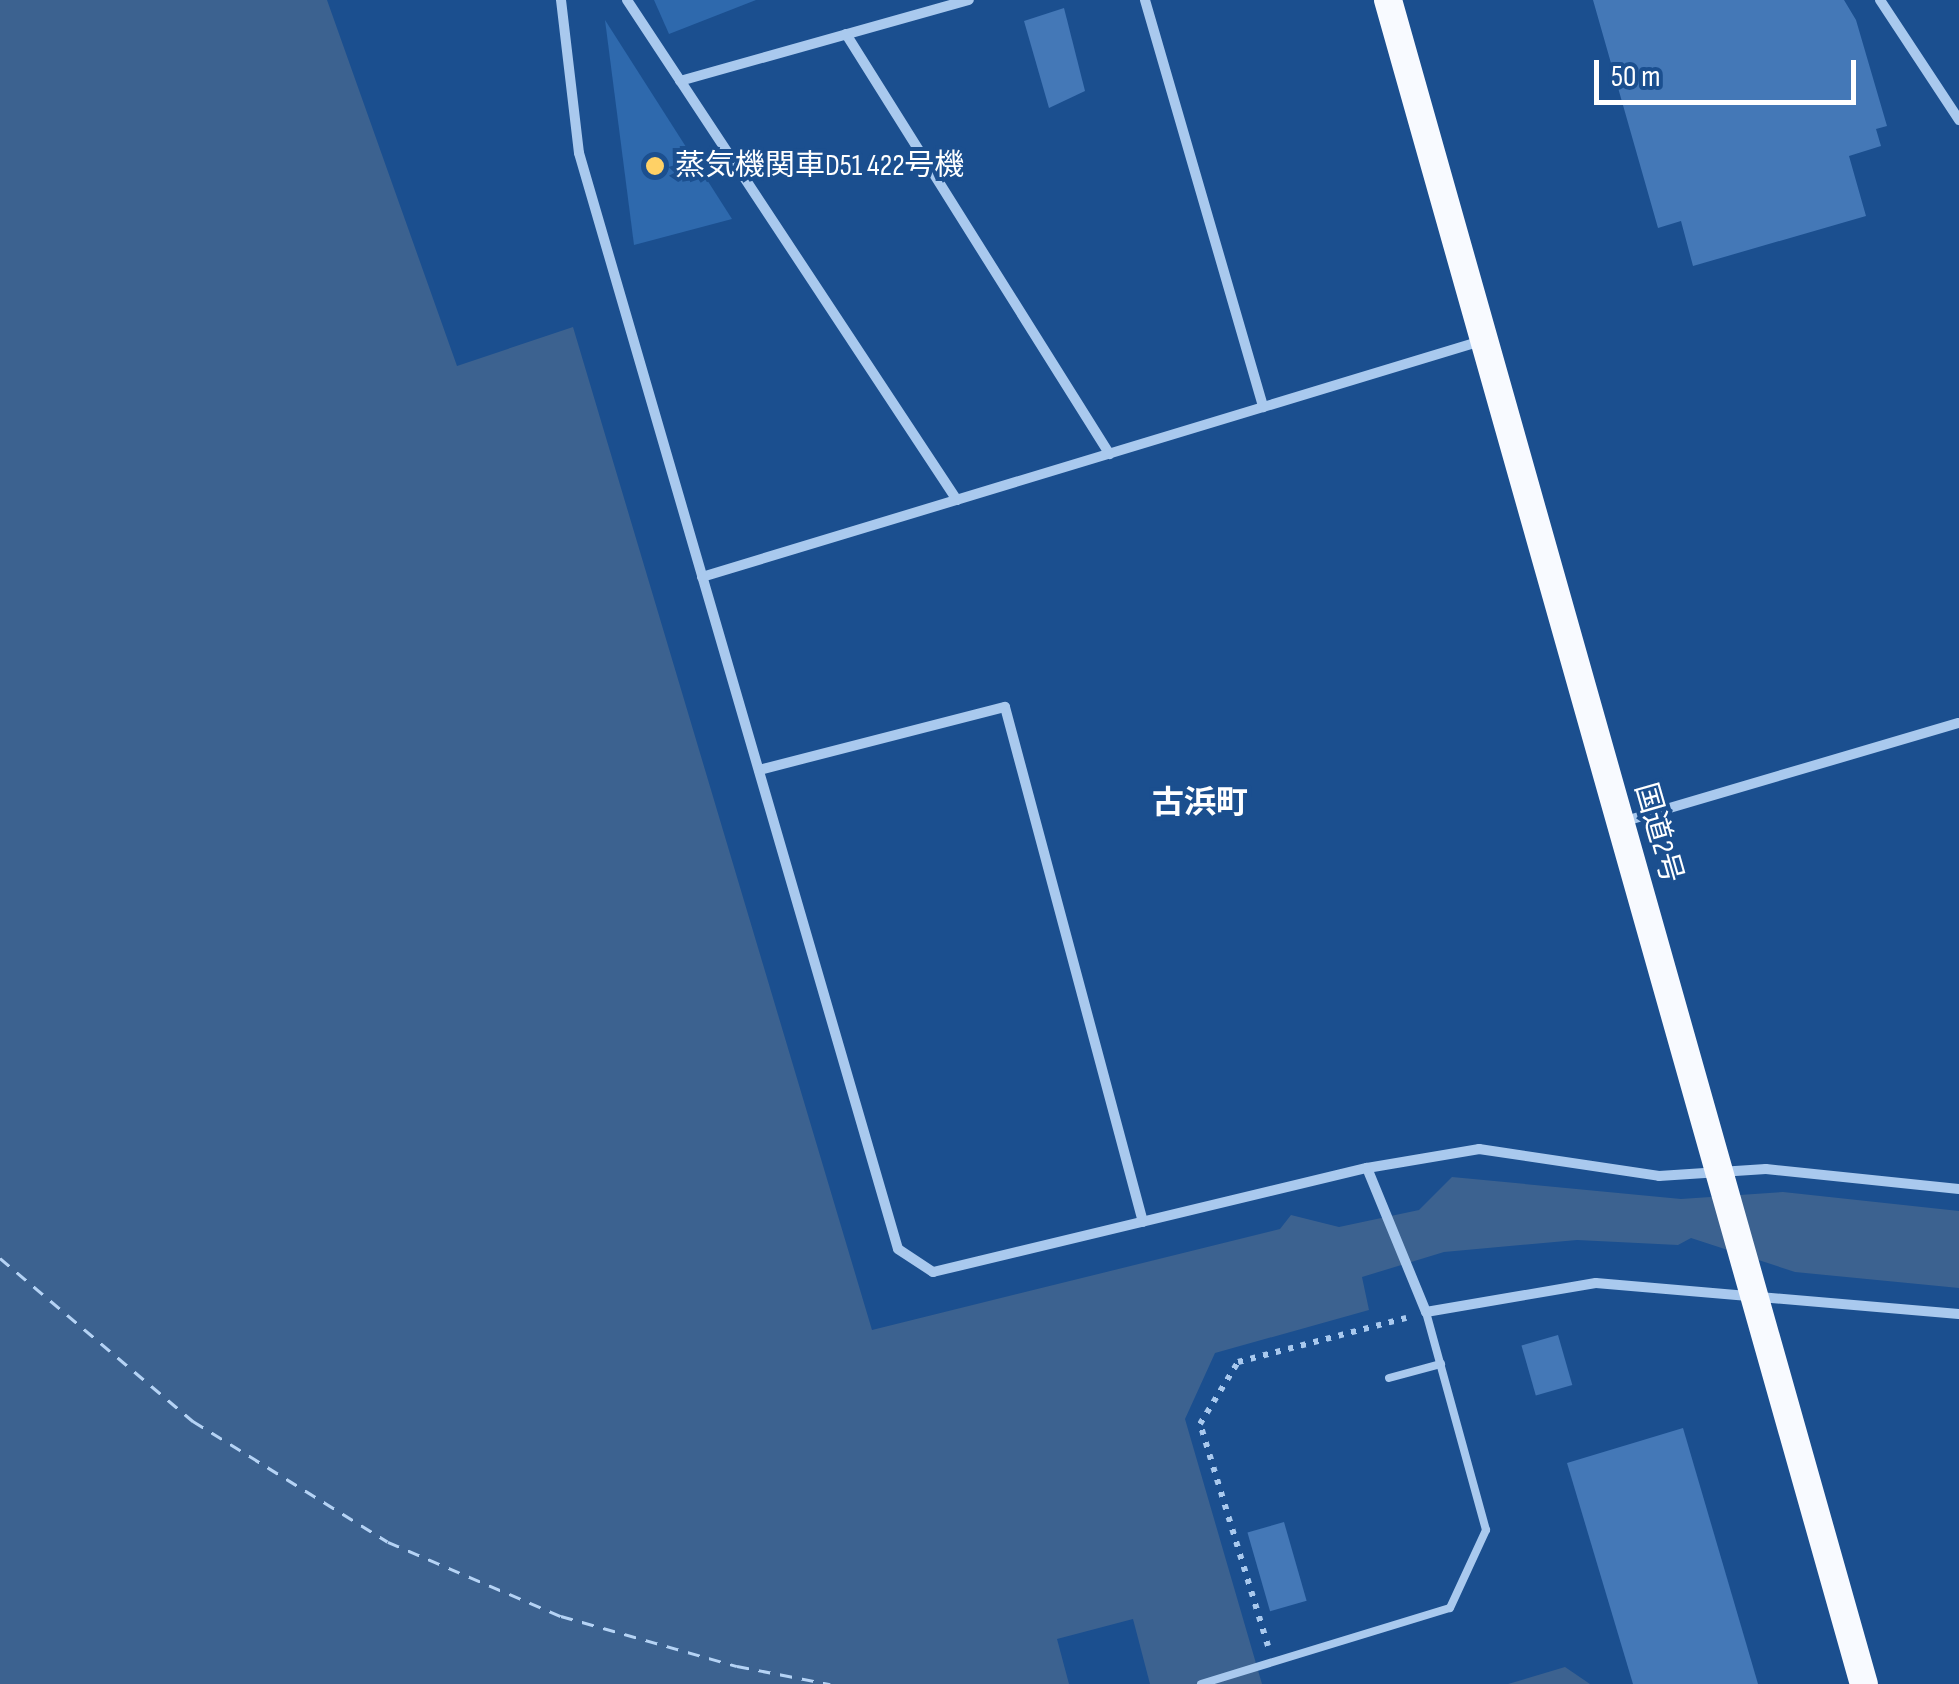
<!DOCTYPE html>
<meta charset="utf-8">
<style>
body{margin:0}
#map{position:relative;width:1959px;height:1684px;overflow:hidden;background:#1b4f8f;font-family:"Sofia Sans Condensed","Noto Sans JP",sans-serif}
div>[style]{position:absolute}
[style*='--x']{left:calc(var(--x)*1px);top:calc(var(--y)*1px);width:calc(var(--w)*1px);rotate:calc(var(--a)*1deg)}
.green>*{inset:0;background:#2e69ad}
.water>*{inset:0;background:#3c6290}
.pier>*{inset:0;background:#1b4f8f}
.ferry>*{height:2.5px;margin-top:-1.25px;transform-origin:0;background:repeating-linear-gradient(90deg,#b5d3f5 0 12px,transparent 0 22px)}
.building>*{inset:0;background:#4478b7;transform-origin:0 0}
.path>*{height:6px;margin-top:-3px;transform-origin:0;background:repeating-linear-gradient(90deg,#a9c9ee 0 5px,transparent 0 13px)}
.service>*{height:8px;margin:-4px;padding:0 4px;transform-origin:4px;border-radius:4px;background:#a9c9ee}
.minor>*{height:10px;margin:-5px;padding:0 5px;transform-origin:5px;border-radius:5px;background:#a9c9ee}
.trunk>*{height:28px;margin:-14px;padding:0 14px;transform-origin:14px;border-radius:14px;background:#f8faff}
.dots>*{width:28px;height:28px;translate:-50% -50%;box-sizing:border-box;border:5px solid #1b4f8f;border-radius:50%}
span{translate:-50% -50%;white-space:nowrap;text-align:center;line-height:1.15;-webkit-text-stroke:8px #1b4f8f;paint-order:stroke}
.poi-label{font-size:30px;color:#fff}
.left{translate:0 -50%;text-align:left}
.street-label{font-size:30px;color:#fff}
.neighbourhood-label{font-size:32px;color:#fff;font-weight:700}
.scale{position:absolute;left:1594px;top:60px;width:262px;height:45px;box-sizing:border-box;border:5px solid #fff;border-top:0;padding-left:12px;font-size:30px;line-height:35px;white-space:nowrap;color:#fff;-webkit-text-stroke:8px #1b4f8f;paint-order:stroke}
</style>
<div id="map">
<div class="green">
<div style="clip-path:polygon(654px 0,756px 0,669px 34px)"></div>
<div style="clip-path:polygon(605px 20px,732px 219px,634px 245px)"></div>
</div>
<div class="water">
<div style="clip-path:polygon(0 0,327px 0,457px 366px,573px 327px,872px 1330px,1280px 1229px,1291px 1215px,1339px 1227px,1419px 1210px,1452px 1177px,1681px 1199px,1783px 1192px,1959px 1211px,1959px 1288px,1795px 1272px,1691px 1238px,1678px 1245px,1577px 1240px,1444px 1252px,1362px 1277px,1369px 1310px,1215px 1353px,1185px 1419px,1262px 1684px,0 1684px)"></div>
<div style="clip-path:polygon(1565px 1667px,1590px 1684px,1508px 1684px)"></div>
</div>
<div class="pier">
<div style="clip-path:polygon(1133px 1619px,1150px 1684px,1069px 1684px,1057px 1639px)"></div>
</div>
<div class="ferry">
<div style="--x:0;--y:1258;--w:253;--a:40.2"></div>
<div style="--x:193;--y:1421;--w:229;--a:31.8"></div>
<div style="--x:388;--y:1542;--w:188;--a:23.2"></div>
<div style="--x:561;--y:1616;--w:183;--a:15.9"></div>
<div style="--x:737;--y:1666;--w:95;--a:11"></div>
</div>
<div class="building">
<div style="clip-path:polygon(1593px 0,1844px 0,1856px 20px,1887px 126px,1876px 129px,1881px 146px,1849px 156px,1866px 216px,1693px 266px,1681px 221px,1658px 228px)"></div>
<div style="clip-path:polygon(1064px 8px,1085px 91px,1049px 108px,1024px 21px)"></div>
<div style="left:1558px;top:1335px;width:52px;height:38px;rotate:74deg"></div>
<div style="clip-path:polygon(1683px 1428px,1758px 1684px,1633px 1684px,1567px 1463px)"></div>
<div style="left:1284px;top:1522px;width:82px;height:38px;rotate:74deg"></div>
</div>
<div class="path">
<div style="--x:1268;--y:1646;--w:232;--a:-107"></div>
<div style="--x:1200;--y:1424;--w:73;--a:-58.5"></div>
<div style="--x:1238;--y:1362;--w:174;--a:-14.7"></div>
</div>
<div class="service">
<div style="--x:1389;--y:1378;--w:54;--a:-15.1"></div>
<div style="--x:1201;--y:1684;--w:260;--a:-17"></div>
<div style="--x:1450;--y:1608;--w:86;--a:-65.2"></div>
<div style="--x:1486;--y:1530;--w:226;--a:-105.4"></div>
</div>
<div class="minor">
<div style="--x:561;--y:0;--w:154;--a:83.3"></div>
<div style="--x:579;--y:153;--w:1141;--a:73.77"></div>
<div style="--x:898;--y:1249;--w:42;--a:33.3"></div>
<div style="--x:933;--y:1272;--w:446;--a:-13.5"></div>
<div style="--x:1367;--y:1168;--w:114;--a:-9.6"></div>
<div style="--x:1479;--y:1149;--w:182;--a:8.5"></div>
<div style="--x:1659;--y:1176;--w:107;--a:-3.7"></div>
<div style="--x:1766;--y:1169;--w:194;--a:5.9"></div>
<div style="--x:627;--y:0;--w:599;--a:56.58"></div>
<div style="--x:1145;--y:0;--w:424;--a:73.8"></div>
<div style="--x:1880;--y:0;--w:144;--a:56.6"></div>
<div style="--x:846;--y:34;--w:496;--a:57.9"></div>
<div style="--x:680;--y:81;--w:300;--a:-15.7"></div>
<div style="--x:702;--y:577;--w:814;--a:-16.85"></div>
<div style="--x:759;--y:770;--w:254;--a:-14.4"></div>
<div style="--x:1005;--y:707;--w:533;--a:75"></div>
<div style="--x:1622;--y:822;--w:351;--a:-16.4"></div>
<div style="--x:1367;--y:1168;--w:156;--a:67.7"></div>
<div style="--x:1426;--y:1312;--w:172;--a:-9.7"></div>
<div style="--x:1596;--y:1283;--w:364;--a:4.9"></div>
</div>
<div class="trunk">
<div style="--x:1388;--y:0;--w:1750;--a:74.22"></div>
</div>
<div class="dots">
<div style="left:655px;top:166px;background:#ffd166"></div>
</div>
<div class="poi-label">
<span class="left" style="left:675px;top:166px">蒸気機関車D51 422号機</span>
</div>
<div class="street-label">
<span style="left:1658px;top:833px;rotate:74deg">国道2号</span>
</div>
<div class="neighbourhood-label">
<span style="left:1200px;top:804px">古浜町</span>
</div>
<div class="scale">50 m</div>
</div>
